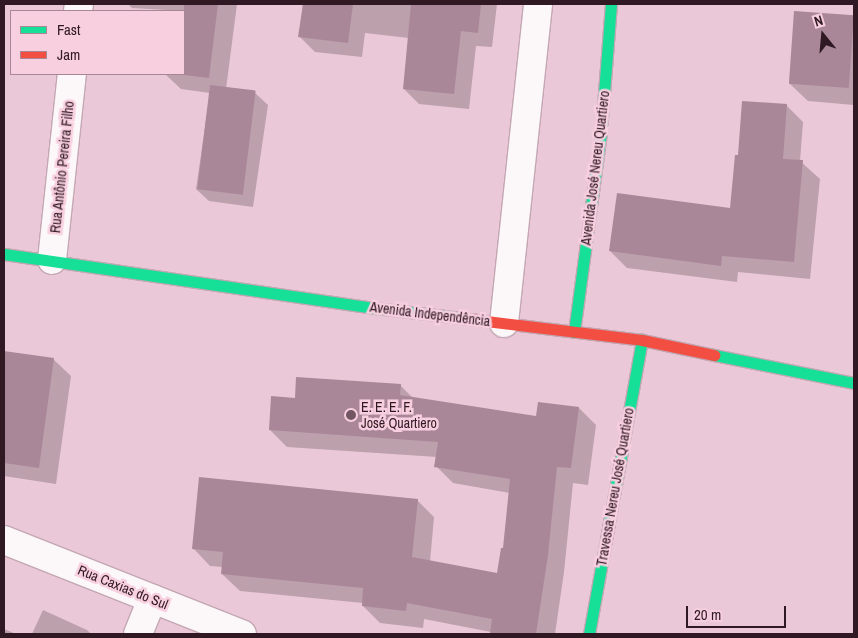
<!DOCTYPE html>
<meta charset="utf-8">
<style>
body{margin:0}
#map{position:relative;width:858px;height:638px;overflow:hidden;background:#ebc8d7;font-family:"Archivo Narrow",sans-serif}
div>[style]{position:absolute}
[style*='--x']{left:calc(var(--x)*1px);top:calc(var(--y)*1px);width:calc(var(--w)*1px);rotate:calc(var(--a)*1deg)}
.shadow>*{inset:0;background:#0003}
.building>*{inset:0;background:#aa8798;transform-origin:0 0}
.roads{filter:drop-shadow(1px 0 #c3a7b3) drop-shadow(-1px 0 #c3a7b3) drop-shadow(0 1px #c3a7b3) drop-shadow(0 -1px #c3a7b3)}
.street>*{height:28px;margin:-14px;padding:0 14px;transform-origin:14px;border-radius:14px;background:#fcf7f9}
.fast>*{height:11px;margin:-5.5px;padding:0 5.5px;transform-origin:5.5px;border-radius:5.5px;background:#16e098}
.jam>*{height:11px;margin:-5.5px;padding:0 5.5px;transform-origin:5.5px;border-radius:5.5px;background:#f24e42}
.dots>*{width:14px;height:14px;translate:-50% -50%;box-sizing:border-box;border:2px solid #f7cfdf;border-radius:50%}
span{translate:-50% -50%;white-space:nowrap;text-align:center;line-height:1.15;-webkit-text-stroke:5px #f7cfdf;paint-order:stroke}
.street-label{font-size:14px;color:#311923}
.poi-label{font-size:14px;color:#311923}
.left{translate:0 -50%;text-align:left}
.frame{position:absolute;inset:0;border:5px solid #311923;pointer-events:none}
.legend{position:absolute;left:10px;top:10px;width:175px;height:65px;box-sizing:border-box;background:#f7cfdf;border:1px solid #a88694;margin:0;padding:6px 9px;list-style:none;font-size:15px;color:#311923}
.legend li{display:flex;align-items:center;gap:10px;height:25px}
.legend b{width:25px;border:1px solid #a88694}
.north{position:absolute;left:798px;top:10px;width:50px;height:50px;-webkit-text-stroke:4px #f7cfdf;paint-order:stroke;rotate:343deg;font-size:14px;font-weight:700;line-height:20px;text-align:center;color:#311923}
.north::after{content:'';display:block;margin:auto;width:18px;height:22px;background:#311923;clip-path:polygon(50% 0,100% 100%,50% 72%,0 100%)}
.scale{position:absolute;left:686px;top:606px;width:100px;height:22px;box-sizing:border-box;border:2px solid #311923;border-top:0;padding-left:6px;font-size:15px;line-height:18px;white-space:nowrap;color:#311923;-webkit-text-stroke:4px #f7cfdf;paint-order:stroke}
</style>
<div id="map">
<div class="shadow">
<div style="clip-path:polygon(128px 4px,237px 4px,226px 89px,255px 93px,268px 105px,253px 207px,209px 201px,196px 189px,210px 93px,181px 89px,165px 74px,184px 74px,184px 11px,132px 8px)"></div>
<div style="clip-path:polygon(303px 4px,497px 4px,492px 47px,476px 46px,469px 109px,419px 104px,404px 89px,409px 38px,365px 33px,362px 57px,315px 52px,300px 37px)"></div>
<div style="clip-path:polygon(795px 13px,854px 17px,854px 105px,808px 101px,790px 84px)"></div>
<div style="clip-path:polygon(786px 105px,803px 122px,800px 161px,820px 179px,810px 279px,738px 272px,737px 282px,627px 268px,610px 251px,731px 209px,739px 156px)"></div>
<div style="clip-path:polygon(4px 352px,53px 359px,71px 376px,56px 484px,4px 476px)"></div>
<div style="clip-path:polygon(400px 385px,413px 398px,537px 417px,579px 408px,596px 425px,588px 485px,573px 483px,564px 572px,555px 634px,491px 634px,491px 632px,424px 619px,423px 628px,380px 623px,363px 606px,363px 603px,240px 591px,222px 574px,223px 567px,210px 566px,193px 548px,417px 500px,434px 517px,430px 562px,498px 574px,504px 550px,510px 493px,453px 483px,436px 466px,437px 457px,287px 447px,270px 430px,296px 399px)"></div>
<div style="clip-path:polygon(43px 610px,87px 630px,91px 634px,32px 634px)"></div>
<div style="clip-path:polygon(4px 629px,16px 634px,4px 634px)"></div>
</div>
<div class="building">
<div style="clip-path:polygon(184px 4px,218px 4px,209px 78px,184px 75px)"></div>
<div style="clip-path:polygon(303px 4px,353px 4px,348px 43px,298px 37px)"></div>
<div style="clip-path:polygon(411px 4px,481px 4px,478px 33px,461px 31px,454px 94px,403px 89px)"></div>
<div style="left:794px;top:11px;width:60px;height:73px;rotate:4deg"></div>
<div style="left:210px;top:85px;width:46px;height:105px;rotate:7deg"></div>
<div style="clip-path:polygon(742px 101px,787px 104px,783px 159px,803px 160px,794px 262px,722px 256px,721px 266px,609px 251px,617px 193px,730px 208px,735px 155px,738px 155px)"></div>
<div style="clip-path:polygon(4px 351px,54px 358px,39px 468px,4px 463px)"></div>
<div style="clip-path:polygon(296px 377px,401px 384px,400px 395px,536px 416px,538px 402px,579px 407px,571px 468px,557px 467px,548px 555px,536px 634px,490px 634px,492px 619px,407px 603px,406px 611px,362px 606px,363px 588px,221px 574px,223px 552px,192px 549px,199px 477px,418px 499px,412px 557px,497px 573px,501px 548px,503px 548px,510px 479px,434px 467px,438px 442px,269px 430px,271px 396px,295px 398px)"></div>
</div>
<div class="roads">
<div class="street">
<div style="--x:78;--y:11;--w:7;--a:-82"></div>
<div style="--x:52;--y:260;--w:187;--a:-83.9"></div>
<div style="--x:504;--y:323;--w:321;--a:-83.9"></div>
<div style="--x:4;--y:540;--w:256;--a:21.6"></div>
<div style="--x:138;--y:634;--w:38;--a:-68"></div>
</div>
<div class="fast">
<div style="--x:4;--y:254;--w:375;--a:8.3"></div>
<div style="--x:375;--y:308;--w:87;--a:6.6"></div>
<div style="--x:574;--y:332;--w:203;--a:-82.3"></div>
<div style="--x:601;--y:131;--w:127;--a:-85.5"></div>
<div style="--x:714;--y:355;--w:143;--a:11.3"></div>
<div style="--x:589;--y:634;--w:299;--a:-79.8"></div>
</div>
<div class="jam">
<div style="--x:461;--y:318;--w:182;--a:6.9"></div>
<div style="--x:642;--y:340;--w:74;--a:11.8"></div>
</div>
</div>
<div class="dots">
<div style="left:351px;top:415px;background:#725662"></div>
</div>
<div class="street-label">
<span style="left:62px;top:167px;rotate:-84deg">Rua Antônio Pereira Filho</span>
<span style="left:595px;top:168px;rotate:-83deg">Avenida José Nereu Quartiero</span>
<span style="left:430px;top:314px;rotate:7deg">Avenida Independência</span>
<span style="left:615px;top:487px;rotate:-80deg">Travessa Nereu José Quartiero</span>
<span style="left:123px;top:587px;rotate:22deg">Rua Caxias do Sul</span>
</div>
<div class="poi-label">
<span class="left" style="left:361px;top:415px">E. E. E. F.<br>José Quartiero</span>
</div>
<div class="frame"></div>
<ul class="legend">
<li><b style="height:6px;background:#16e098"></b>Fast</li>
<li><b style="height:6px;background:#f24e42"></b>Jam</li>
</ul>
<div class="north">N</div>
<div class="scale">20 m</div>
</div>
